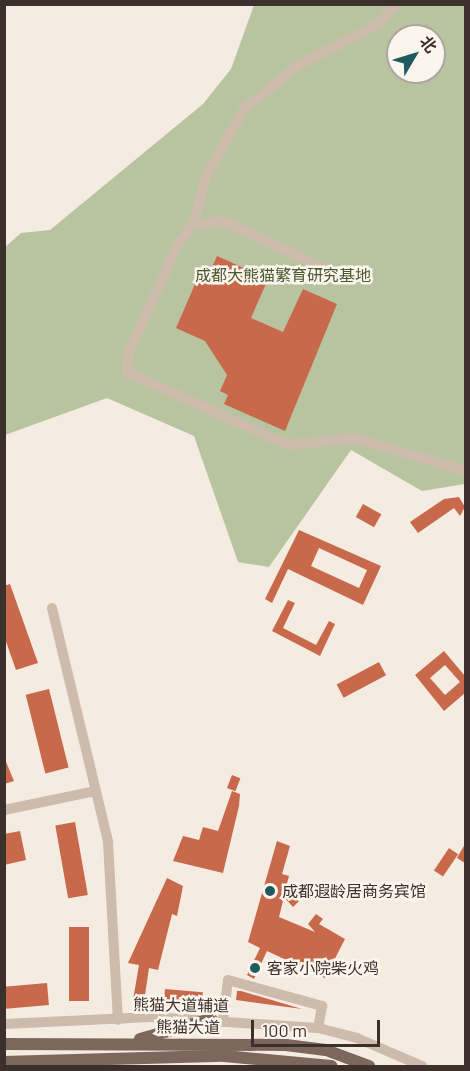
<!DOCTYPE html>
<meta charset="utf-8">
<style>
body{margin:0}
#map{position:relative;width:470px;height:1071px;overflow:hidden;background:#f4ebe1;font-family:Barlow,"Noto Sans SC",sans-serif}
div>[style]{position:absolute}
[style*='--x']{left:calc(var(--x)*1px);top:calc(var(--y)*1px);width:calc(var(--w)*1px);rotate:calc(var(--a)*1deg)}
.green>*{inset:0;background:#b8c4a0}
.building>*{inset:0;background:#c8694b;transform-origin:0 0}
.minor>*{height:10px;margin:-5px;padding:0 5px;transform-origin:5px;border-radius:5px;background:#cdbbac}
.major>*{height:12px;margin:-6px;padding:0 6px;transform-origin:6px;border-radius:6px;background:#7d675c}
.dots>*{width:16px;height:16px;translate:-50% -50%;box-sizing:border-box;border:3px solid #fbf5ee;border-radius:50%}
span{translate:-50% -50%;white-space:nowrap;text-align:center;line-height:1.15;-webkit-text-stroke:5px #fbf5ee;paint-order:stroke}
.park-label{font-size:16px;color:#4a5a2e}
.poi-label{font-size:16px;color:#3b302b}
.left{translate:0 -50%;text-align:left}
.street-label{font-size:16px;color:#3b302b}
.frame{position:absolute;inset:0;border:6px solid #3b302b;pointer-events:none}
.north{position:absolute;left:386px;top:24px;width:60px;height:60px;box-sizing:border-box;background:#fbf5ee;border:2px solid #aea6a0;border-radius:50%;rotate:52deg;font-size:16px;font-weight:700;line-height:24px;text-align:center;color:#3b302b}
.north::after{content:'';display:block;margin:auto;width:21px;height:27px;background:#1f5a5e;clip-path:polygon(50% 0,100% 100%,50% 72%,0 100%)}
.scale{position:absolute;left:251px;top:1020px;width:129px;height:27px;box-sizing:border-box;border:3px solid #3b302b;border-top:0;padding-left:8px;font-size:18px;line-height:21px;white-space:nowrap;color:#3b302b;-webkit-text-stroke:4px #fbf5ee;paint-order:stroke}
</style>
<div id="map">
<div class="green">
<div style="clip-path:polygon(evenodd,254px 5px,465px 5px,465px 484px,422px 491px,351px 450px,269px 567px,238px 562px,194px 436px,107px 398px,5px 435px,4px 248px,21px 233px,50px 230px,203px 104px,231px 69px,254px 5px,398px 36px,434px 36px,434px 72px,398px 72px,398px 36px)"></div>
</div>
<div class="building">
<div style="clip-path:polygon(217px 256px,268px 279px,251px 318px,283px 332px,303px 289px,337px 304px,285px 431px,224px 404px,228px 395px,220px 391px,227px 375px,205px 341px,176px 328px,202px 268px,210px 272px)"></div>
<div style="clip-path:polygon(459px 497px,465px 507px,460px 516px,454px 508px,418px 533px,410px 522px,444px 499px)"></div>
<div style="left:363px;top:504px;width:21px;height:15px;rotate:29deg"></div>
<div style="clip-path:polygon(evenodd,299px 530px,381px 566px,363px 605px,288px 569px,272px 603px,265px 599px,299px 530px,319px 548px,367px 570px,359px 588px,311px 566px,319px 548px)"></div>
<div style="clip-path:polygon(10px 584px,38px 663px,16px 670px,4px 636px,4px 586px)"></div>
<div style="clip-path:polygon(288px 600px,295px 603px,283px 628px,316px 645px,329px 621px,335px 624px,320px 656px,272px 631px)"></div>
<div style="clip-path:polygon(evenodd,444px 651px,465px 676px,465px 693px,444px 711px,415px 675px,444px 651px,445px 665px,460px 682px,445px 695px,430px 678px,445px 665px)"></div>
<div style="left:379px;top:662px;width:15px;height:48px;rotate:62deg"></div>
<div style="left:49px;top:689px;width:81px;height:24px;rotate:76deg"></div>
<div style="clip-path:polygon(4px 757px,14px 781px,4px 784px)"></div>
<div style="left:232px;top:775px;width:9px;height:14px;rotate:21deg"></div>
<div style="clip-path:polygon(232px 791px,240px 794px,239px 806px,223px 873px,173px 861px,183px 836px,199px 840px,203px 827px,218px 831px)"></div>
<div style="left:75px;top:822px;width:74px;height:20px;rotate:80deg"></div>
<div style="clip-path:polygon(20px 831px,26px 860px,4px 865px,4px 834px)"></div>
<div style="clip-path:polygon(277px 841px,290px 846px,282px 874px,289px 876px,286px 887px,299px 901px,293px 907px,284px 897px,279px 917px,315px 932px,308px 924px,316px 914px,323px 919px,319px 924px,345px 939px,325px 978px,267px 951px,254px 979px,247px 975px,260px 948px,248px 942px)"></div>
<div style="clip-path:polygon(465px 844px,465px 863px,457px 858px)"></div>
<div style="left:449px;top:848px;width:11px;height:27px;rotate:34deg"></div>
<div style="clip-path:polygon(167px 878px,183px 886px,177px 916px,172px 914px,158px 970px,149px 968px,144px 1002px,133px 1000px,139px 965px,128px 963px)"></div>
<div style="left:69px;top:927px;width:20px;height:74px"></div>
<div style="left:47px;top:983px;width:22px;height:43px;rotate:85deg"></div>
<div style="left:165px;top:989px;width:38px;height:11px;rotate:5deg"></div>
<div style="clip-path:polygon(237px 991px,241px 991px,302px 1009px,236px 1000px)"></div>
</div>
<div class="minor">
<div style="--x:193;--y:225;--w:51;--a:-75.1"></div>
<div style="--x:206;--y:176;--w:77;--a:-60.4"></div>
<div style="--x:244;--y:109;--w:70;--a:-38.7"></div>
<div style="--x:299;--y:65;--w:91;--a:-27.4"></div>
<div style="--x:380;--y:23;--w:25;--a:-50"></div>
<div style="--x:336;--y:274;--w:124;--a:-154.7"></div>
<div style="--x:224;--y:221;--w:31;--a:173"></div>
<div style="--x:193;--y:225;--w:22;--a:129"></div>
<div style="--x:179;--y:242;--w:121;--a:114.4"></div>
<div style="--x:129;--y:352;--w:20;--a:96"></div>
<div style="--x:127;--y:372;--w:177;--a:24.4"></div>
<div style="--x:288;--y:445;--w:67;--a:-6"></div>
<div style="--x:355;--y:438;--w:116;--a:16.6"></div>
<div style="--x:52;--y:608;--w:241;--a:76.5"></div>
<div style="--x:108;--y:842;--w:178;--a:86.8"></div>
<div style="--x:4;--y:810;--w:94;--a:-11.7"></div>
<div style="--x:223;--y:1020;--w:40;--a:-82.9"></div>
<div style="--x:228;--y:980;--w:98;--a:15.5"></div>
<div style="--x:322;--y:1006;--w:22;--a:100"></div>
<div style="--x:4;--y:1024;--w:147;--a:-2.7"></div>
<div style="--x:151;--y:1017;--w:167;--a:3.8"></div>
<div style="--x:318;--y:1028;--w:40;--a:14.4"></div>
<div style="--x:357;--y:1038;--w:71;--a:23.3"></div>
</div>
<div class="major">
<div style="--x:140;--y:1039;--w:74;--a:-15.7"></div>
<div style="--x:4;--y:1044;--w:282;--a:0.2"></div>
<div style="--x:286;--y:1045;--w:40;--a:7.1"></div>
<div style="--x:326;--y:1050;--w:46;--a:20.4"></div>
<div style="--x:4;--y:1062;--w:220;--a:-1.6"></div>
<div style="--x:224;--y:1056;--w:108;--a:5.3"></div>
</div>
<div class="dots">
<div style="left:270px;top:891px;background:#1f5a5e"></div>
<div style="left:255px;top:968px;background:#1f5a5e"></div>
</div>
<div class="park-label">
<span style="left:283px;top:275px">成都大熊猫繁育研究基地</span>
</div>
<div class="poi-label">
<span class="left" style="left:282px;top:891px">成都遐龄居商务宾馆</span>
<span class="left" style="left:267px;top:968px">客家小院柴火鸡</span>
</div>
<div class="street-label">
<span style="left:181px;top:1005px;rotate:1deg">熊猫大道辅道</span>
<span style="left:188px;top:1027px;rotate:1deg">熊猫大道</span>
</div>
<div class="frame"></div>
<div class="north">北</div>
<div class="scale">100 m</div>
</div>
